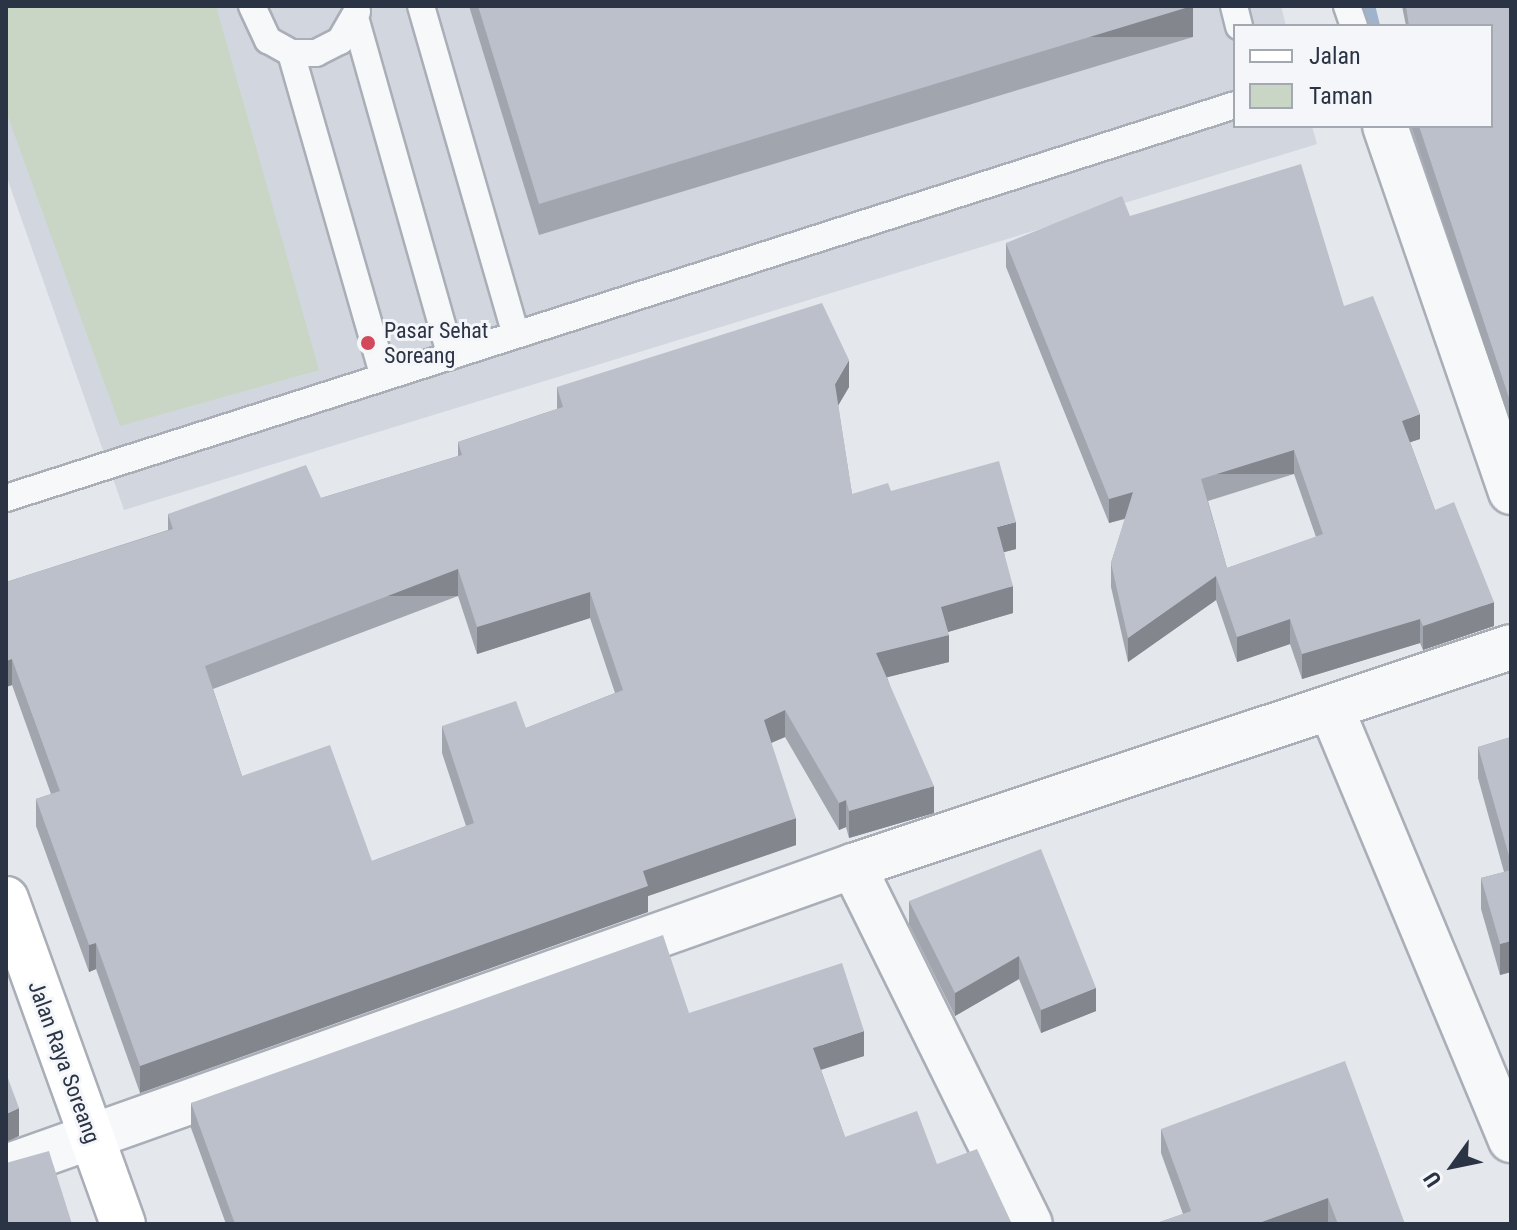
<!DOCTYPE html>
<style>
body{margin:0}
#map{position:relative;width:1517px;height:1230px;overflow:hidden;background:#e4e7ec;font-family:"Roboto Condensed",sans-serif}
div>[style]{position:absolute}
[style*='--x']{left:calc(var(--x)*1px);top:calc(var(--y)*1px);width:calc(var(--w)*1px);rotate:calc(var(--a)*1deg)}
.built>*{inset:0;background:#d2d6de}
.green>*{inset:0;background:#c9d6c5}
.stream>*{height:18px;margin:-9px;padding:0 9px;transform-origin:9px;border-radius:9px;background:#9fb4cc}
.roads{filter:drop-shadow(2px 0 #a9aeb7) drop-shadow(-2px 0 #a9aeb7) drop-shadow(0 2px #a9aeb7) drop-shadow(0 -2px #a9aeb7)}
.lane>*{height:26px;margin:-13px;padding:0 13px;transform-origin:13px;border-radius:13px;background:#f7f8fa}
.street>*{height:44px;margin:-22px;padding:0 22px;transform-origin:22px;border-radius:22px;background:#f7f8fa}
.secondary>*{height:44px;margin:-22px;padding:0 22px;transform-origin:22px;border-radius:22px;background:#fff}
.wall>*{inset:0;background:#a1a5ae}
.shaded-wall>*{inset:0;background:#83868d;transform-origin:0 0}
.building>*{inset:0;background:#bbc0ca}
.dots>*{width:22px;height:22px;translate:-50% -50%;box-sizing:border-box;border:4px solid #f4f6f9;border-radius:50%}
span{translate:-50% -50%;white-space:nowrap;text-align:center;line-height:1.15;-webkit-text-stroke:6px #f4f6f9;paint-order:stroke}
.poi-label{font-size:22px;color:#2b3445}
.left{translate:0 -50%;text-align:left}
.street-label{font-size:22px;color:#2b3445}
.frame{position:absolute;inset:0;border:8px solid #2b3445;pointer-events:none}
.legend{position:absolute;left:1233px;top:24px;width:260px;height:104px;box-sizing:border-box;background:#f4f6f9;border:2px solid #a4a8b1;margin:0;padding:10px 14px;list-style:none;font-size:24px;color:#2b3445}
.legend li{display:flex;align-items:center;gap:16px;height:40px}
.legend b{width:40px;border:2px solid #a4a8b1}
.north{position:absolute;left:1413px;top:1126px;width:80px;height:80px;-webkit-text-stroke:6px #f4f6f9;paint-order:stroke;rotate:237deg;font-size:22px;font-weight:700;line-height:32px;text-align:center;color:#2b3445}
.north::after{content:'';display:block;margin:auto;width:28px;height:36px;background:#2b3445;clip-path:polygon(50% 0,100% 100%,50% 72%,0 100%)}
</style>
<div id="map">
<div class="built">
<div style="clip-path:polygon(6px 6px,1281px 6px,1286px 26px,1235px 26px,1235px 126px,1312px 126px,1317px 144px,124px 510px,6px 175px)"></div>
</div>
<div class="green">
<div style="clip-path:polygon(6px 6px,216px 6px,319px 370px,120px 426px,6px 111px)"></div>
</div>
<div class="stream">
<div style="--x:1366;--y:6;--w:21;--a:76"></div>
</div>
<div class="roads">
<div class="lane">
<div style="--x:252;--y:6;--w:38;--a:65"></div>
<div style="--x:268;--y:40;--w:26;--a:29"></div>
<div style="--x:291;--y:53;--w:25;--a:0"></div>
<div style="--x:316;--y:53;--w:27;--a:-27"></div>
<div style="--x:340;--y:41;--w:34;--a:-60"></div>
<div style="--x:421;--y:6;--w:342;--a:73.9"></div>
<div style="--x:1234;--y:6;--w:21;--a:76"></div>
<div style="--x:1347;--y:6;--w:21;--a:71"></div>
<div style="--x:356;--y:21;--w:348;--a:74.2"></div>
<div style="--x:291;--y:53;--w:337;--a:74"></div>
<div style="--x:6;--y:498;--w:1290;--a:-17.73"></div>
</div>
<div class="street">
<div style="--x:1385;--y:126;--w:387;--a:71"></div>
<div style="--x:1331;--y:708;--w:468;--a:67.4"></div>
<div style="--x:853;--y:866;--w:399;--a:63.7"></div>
<div style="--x:6;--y:1167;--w:899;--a:-19.56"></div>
<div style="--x:853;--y:866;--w:693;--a:-18.41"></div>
</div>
<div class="secondary">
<div style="--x:6;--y:899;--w:345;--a:70.2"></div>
</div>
</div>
<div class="wall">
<div style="clip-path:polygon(469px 6px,1192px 6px,1193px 37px,539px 235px)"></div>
<div style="clip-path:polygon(1402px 6px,1511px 6px,1511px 426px,1411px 126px,1491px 126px,1491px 26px,1406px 26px)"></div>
<div style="clip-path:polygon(evenodd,1130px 216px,1344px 306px,1420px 439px,1410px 442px,1435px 510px,1494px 626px,1423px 650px,1420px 643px,1302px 679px,1290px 644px,1237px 662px,1216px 600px,1128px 662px,1111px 587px,1111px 563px,1125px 519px,1109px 523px,1006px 267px,1006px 243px,1130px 216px,1294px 474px,1316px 537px,1227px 568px,1208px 501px,1294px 474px)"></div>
<div style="clip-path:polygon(evenodd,557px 387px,849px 387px,838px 405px,852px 494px,891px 491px,1016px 549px,1004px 552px,1013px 613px,948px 632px,949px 662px,887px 677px,934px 813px,849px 838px,846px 827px,839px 830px,785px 737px,771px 743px,796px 845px,648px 896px,648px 912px,140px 1093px,96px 969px,89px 972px,36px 826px,36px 799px,51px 794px,12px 685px,6px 687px,6px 582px,168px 530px,168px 514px,321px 498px,458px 456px,458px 442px,557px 409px,557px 387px,458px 596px,477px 654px,590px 618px,615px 693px,526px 728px,442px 726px,442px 753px,466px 826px,372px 861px,242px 776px,213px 689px,458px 596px)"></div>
<div style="clip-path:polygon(1511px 737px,1511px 972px,1500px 975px,1481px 909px,1481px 878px,1504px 872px,1478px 778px,1478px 747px)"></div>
<div style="clip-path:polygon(909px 901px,1096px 988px,1096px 1011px,1041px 1033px,1019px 979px,955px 1016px,909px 924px)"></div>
<div style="clip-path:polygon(689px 1013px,864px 1056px,821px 1070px,845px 1137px,937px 1164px,1012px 1224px,226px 1224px,191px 1128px,191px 1103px)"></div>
<div style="clip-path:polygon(1161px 1129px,1405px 1224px,1329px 1224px,1328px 1223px,1325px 1224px,1154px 1224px,1183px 1214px,1161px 1153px)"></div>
</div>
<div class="shaded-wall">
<div style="left:1193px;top:6px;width:31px;height:683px;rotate:90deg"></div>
<div style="clip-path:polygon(849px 360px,849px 387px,835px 411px,835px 384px)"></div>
<div style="clip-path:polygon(1420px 414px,1420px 439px,1402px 445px,1402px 421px)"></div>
<div style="left:1294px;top:450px;width:24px;height:97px;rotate:90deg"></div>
<div style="clip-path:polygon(1133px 492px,1133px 516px,1109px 523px,1109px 499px)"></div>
<div style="clip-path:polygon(1016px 522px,1016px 549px,997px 554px,997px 527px)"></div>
<div style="left:458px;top:569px;width:27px;height:271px;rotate:90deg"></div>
<div style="clip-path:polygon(1216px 576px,1216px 600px,1128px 662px,1128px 638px)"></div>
<div style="clip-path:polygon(1013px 586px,1013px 613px,941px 634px,941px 607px)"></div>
<div style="clip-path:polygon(590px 592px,590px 618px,477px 654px,477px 627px)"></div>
<div style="clip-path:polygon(1494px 602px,1494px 626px,1423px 650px,1423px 626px)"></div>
<div style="clip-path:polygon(1290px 619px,1290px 644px,1237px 662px,1237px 637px)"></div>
<div style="clip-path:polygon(1420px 619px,1420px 643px,1302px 679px,1302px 654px)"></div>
<div style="clip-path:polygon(949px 635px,949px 662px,876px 680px,876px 653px)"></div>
<div style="clip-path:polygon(12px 659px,12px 685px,6px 687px,6px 661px)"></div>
<div style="clip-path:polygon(785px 710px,785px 737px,764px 746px,764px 720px)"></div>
<div style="clip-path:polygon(934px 786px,934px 813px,849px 838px,849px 811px)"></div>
<div style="clip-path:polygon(846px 800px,846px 827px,839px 830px,839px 803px)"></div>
<div style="clip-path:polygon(796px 818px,796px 845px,648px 896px,648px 912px,140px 1093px,140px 1066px,643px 871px)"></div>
<div style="clip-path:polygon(1511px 941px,1511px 972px,1500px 975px,1500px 944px)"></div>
<div style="clip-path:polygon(96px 943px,96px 969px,89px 972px,89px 945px)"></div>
<div style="clip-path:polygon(1019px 956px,1019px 979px,955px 1016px,955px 993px)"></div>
<div style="clip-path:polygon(1096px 988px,1096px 1011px,1041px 1033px,1041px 1010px)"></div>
<div style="clip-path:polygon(864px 1031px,864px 1056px,813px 1072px,813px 1048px)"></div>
<div style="clip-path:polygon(19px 1108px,19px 1136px,6px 1142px,6px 1114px)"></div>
<div style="clip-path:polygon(1328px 1198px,1328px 1223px,1325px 1224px,1256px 1224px)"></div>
</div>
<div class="building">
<div style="clip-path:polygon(478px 6px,1192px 6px,539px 204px)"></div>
<div style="clip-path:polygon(1406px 6px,1511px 6px,1511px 404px,1419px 126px,1491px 126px,1491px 26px,1409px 26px)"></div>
<div style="clip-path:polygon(evenodd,1301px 164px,1344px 306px,1373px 296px,1420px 414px,1402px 421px,1435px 510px,1454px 502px,1494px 602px,1423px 626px,1420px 619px,1302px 654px,1290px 619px,1237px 637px,1216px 576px,1128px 638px,1111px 563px,1133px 492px,1109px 499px,1006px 243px,1122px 196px,1130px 216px,1301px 164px,1294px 450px,1323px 534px,1227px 568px,1201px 479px,1294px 450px)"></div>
<div style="clip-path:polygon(evenodd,822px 303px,849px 360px,835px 384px,852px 494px,888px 483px,891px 491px,999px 461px,1016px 522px,997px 527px,1013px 586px,941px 607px,949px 635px,876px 653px,934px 786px,849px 811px,846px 800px,839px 803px,785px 710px,764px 720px,796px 818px,643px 871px,648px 886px,140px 1066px,96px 943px,89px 945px,36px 799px,60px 791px,12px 659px,6px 661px,6px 582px,173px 529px,168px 514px,306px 465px,321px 498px,462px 455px,458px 442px,563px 407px,557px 387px,822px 303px,458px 569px,477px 627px,590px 592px,623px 690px,526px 728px,516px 701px,442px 726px,474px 823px,372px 861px,330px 745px,242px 776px,205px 666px,458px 569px)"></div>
<div style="clip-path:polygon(1511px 737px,1511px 863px,1478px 747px)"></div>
<div style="clip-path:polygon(1041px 849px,1096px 988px,1041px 1010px,1019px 956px,955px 993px,909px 901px)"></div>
<div style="clip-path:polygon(1511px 870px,1511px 941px,1500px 944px,1481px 878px)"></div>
<div style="clip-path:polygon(663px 935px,689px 1013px,842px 963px,864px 1031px,813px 1048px,845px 1137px,917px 1111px,937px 1164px,977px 1149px,1012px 1224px,235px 1224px,191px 1103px)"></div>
<div style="clip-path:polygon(1345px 1061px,1405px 1224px,1338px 1224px,1328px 1198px,1256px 1224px,1154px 1224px,1191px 1211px,1161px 1129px)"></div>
<div style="clip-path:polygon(6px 1073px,19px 1108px,6px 1114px)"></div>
<div style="clip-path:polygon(49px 1151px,72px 1224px,6px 1224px,6px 1163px)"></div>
</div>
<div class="dots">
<div style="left:368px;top:343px;background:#d1495b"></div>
</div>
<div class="poi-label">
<span class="left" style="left:384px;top:343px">Pasar Sehat<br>Soreang</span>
</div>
<div class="street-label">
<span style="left:64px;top:1062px;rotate:70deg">Jalan Raya Soreang</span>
</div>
<div class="frame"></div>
<ul class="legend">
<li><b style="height:10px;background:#fff"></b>Jalan</li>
<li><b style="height:22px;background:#c9d6c5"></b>Taman</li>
</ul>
<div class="north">U</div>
</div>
